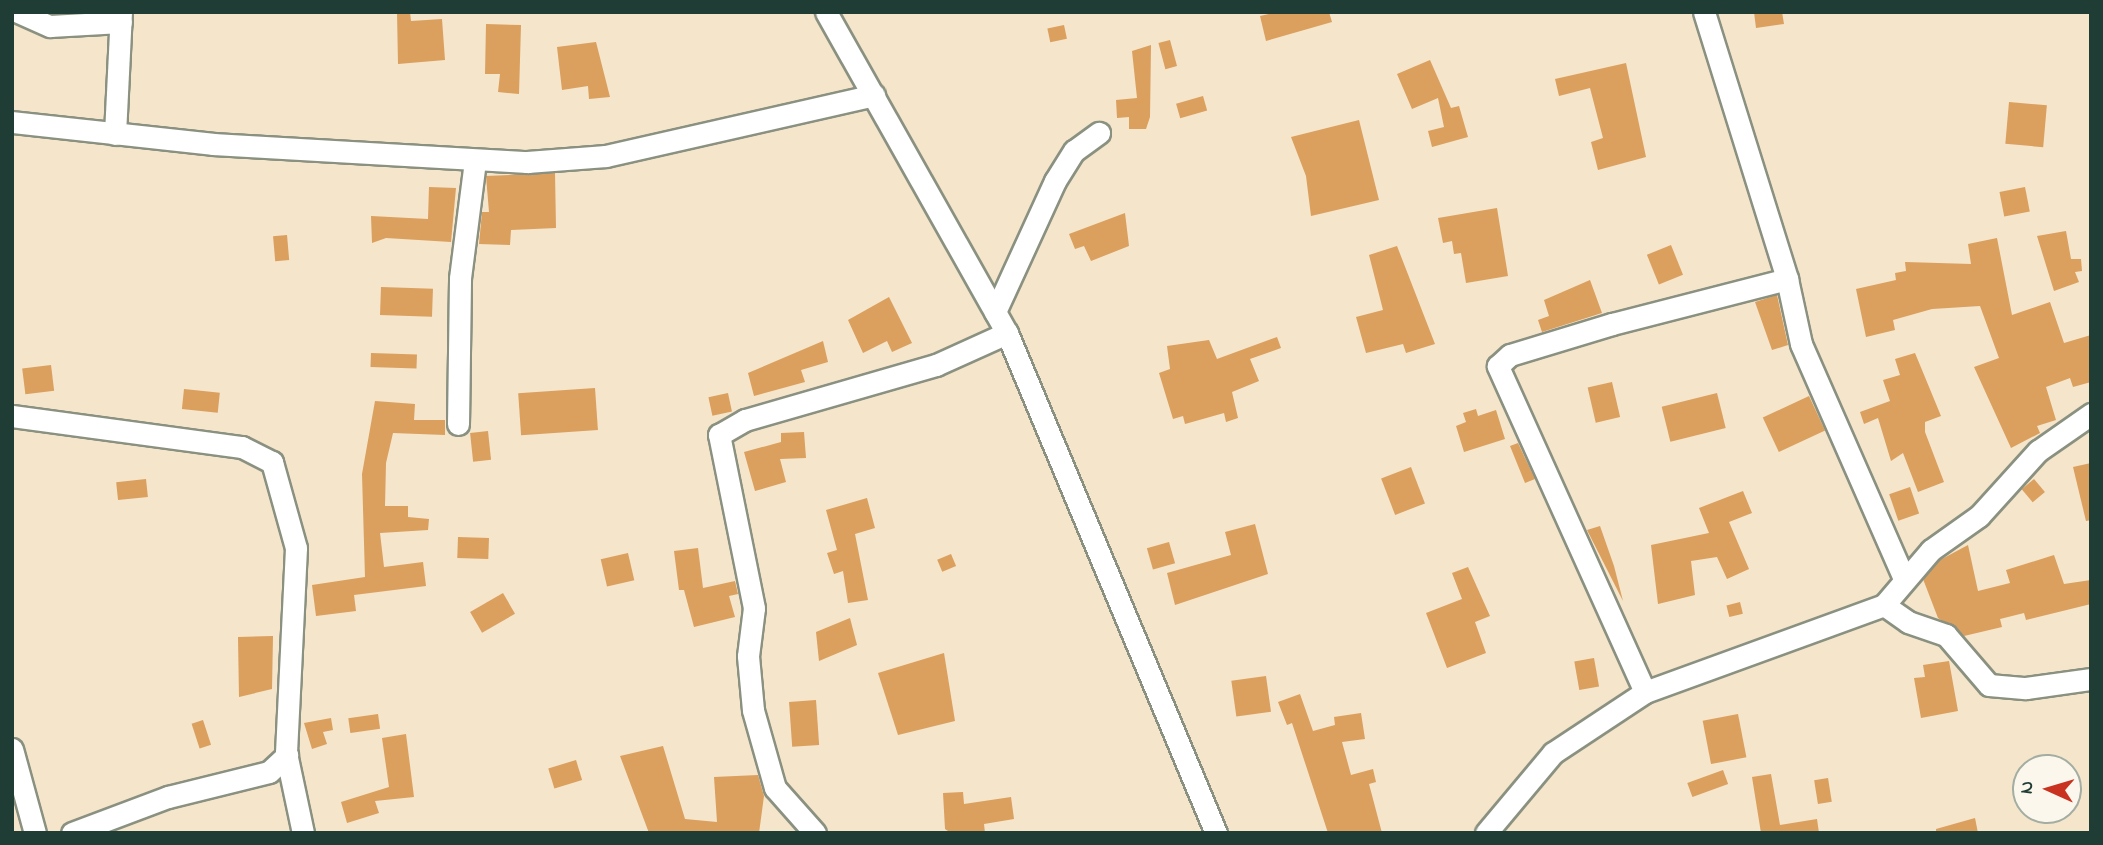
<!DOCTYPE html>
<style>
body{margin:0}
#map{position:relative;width:2103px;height:845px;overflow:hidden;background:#f4e5cb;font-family:"Indie Flower",sans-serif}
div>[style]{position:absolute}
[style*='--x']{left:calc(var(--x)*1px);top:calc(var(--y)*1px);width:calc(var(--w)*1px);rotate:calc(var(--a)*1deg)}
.building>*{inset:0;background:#db9f5e;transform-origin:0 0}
.roads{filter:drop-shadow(2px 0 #8a9180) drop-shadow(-2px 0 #8a9180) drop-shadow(0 2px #8a9180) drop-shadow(0 -2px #8a9180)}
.minor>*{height:21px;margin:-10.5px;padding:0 10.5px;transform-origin:10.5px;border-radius:10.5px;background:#fff}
span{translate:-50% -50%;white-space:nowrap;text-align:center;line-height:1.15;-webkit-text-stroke:5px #fbf7ec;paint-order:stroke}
.frame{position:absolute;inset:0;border:14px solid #1f3d34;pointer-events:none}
.north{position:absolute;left:2012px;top:754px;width:70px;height:70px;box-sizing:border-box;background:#fbf7ec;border:2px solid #a3ada2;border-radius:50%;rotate:274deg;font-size:19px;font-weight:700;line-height:28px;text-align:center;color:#1f3d34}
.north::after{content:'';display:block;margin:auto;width:24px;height:32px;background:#c8321e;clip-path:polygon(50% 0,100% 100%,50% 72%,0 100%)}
</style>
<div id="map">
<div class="building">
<div style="clip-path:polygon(397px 12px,410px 12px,411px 21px,442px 19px,445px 60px,398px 64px)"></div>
<div style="clip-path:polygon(1277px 12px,1329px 12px,1332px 22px,1266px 41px,1260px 16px)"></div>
<div style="clip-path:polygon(1754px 12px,1782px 12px,1784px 24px,1756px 28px)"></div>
<div style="clip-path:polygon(486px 24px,521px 25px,519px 94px,498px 92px,500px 74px,485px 74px)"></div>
<div style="left:1064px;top:25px;width:14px;height:17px;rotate:78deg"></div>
<div style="left:1170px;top:40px;width:27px;height:12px;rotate:75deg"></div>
<div style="clip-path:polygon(596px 42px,610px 97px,589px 99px,588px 86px,562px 90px,557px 47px)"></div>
<div style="clip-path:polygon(1151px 45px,1150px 117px,1146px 129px,1129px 129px,1129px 117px,1117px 118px,1116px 100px,1137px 98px,1132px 51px)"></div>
<div style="clip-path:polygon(1430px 60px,1451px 108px,1459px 106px,1468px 137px,1432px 147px,1428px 131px,1444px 127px,1438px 98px,1412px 109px,1397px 74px)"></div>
<div style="clip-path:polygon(1626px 63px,1646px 157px,1598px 170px,1591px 142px,1603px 138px,1590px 88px,1559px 96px,1555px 79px)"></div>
<div style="left:1203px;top:96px;width:15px;height:28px;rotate:74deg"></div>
<div style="left:2009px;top:102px;width:38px;height:42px;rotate:5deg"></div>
<div style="clip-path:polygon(1359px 120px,1379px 200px,1311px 216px,1306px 176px,1291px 137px)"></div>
<div style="clip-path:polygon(555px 173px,556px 228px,511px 230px,510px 245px,479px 244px,482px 212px,489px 212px,486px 176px)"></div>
<div style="clip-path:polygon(429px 187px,456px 188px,451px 242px,386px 238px,372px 243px,371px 216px,428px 219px)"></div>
<div style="left:2025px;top:187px;width:25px;height:26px;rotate:79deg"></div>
<div style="clip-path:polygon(1497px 208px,1508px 276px,1466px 283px,1461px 253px,1454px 254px,1452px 241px,1443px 243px,1438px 218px)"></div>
<div style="clip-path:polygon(1125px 213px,1129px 246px,1091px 261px,1084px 246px,1075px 249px,1069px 234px)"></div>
<div style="clip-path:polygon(2066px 231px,2071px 259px,2081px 259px,2082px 271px,2075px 272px,2079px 282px,2054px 291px,2037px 236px)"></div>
<div style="left:287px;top:235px;width:25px;height:14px;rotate:85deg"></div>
<div style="clip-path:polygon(1997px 238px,2012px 315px,2050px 302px,2064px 343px,2091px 335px,2091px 382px,2073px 387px,2070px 378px,2046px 387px,2056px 420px,2037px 426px,2040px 433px,2011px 448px,1974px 367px,1999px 358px,1980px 306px,1932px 309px,1893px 320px,1895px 330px,1866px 337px,1856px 289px,1896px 280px,1895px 273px,1906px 271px,1905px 262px,1971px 264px,1968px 244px)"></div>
<div style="left:1671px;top:245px;width:32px;height:26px;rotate:68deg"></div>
<div style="clip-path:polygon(1397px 246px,1435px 344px,1406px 353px,1403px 344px,1366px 353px,1356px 317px,1383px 310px,1369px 255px)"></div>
<div style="clip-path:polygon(1590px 280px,1602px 313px,1542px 332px,1538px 320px,1549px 316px,1544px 300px)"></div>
<div style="left:381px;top:287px;width:52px;height:28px;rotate:2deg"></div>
<div style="clip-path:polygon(1777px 295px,1788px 345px,1772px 350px,1755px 302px)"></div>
<div style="clip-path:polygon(889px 297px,912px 343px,892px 352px,887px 341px,863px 353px,848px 320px)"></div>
<div style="clip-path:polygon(1277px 337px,1281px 348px,1250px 359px,1259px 381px,1232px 392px,1238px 418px,1226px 422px,1224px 413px,1185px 424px,1183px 416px,1173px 419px,1159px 373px,1170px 369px,1167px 346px,1209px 340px,1217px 359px)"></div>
<div style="clip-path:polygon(823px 341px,828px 362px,801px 370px,805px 382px,754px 396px,748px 373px)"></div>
<div style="left:371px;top:353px;width:46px;height:14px;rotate:2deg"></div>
<div style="clip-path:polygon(1915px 353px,1941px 416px,1925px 422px,1925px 432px,1944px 482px,1918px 492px,1903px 453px,1891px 461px,1878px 418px,1864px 424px,1860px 412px,1890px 401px,1883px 380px,1900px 375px,1895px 359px)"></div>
<div style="left:51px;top:365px;width:26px;height:29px;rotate:83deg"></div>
<div style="left:1612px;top:382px;width:36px;height:25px;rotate:77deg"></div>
<div style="left:595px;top:388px;width:42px;height:77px;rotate:86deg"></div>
<div style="left:184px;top:389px;width:36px;height:20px;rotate:6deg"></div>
<div style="left:728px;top:393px;width:19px;height:20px;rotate:78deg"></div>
<div style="left:1717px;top:393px;width:36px;height:57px;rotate:76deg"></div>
<div style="left:1809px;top:396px;width:38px;height:51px;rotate:65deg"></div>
<div style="clip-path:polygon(375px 401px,415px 404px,414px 420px,445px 420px,445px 435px,393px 433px,386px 463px,385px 506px,408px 506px,408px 517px,429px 519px,428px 530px,380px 533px,384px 567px,423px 562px,426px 586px,354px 595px,356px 611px,316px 616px,312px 585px,365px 577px,362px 474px)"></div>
<div style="clip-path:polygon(1476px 409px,1478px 416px,1496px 410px,1505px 439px,1464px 452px,1456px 426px,1466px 422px,1463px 413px)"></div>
<div style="left:488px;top:431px;width:29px;height:18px;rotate:84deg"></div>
<div style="clip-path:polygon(804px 432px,806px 458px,780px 459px,786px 482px,755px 491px,744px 452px,781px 442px,781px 433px)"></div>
<div style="clip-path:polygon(1518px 443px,1535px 479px,1525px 483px,1510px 446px)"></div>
<div style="clip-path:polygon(2091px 463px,2091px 520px,2086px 521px,2073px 467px)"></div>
<div style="left:1411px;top:467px;width:39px;height:32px;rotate:69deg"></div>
<div style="left:146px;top:479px;width:18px;height:30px;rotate:84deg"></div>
<div style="left:2034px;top:479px;width:17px;height:16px;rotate:50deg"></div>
<div style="left:1910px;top:487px;width:28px;height:22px;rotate:71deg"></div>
<div style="clip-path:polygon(1743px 491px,1752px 513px,1729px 522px,1749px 569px,1727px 579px,1717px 557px,1691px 561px,1695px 595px,1658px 604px,1651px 545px,1709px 533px,1699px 508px)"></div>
<div style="clip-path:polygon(867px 498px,875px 528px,855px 534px,868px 600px,848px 603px,843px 571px,834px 574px,827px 553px,837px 550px,826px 510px)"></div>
<div style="clip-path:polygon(1255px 524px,1268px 574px,1175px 605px,1167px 573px,1231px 555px,1225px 532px)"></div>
<div style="clip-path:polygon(1600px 526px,1614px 566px,1623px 601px,1587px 530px)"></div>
<div style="left:458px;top:537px;width:31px;height:21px;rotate:2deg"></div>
<div style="left:1169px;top:542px;width:22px;height:23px;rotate:74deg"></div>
<div style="clip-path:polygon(1968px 545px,1978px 591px,2010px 583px,2006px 570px,2054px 555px,2064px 584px,2091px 580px,2091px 604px,2026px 620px,2024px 613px,2000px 619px,2002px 627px,1964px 636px,1938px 618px,1923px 579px,1940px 560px)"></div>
<div style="clip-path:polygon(698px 548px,703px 588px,735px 581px,738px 594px,729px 596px,735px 617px,694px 627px,684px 590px,679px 590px,674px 551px)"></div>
<div style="left:628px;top:553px;width:28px;height:28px;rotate:77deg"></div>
<div style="left:951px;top:554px;width:13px;height:15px;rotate:67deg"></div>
<div style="clip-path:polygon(1468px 567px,1490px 616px,1475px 622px,1486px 653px,1447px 668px,1426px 613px,1462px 599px,1452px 573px)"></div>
<div style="left:503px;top:593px;width:24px;height:38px;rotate:60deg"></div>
<div style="left:1740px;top:602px;width:12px;height:14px;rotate:76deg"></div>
<div style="clip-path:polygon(850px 618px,857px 645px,819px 661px,816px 632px)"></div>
<div style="clip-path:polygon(273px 636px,272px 689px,239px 697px,238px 637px)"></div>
<div style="clip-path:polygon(944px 653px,955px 721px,898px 735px,878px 673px)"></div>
<div style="left:1594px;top:658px;width:29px;height:20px;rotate:80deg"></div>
<div style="clip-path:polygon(1949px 661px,1958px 711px,1921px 718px,1914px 678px,1925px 677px,1923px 665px)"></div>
<div style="left:1266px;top:676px;width:36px;height:35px;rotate:82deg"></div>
<div style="clip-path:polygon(1300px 694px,1313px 731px,1335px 725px,1334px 717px,1361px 713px,1365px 739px,1342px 742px,1351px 775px,1373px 769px,1376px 782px,1369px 784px,1382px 833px,1328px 833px,1292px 723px,1287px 725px,1278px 702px)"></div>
<div style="left:816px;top:700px;width:45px;height:27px;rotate:86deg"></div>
<div style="left:378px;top:714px;width:15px;height:30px;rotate:82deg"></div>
<div style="left:1738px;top:714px;width:44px;height:36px;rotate:79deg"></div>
<div style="clip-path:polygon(331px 718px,333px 730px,323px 732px,327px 744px,312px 749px,304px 723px)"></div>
<div style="left:203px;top:720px;width:26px;height:12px;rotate:72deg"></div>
<div style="clip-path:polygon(406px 734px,414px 797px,375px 801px,379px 813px,347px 823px,341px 802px,389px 787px,382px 738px)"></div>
<div style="clip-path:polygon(663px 746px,685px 819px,717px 822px,714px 777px,758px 775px,764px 796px,759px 833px,649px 833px,620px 756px)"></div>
<div style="left:576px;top:760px;width:21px;height:29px;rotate:73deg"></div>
<div style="left:1723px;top:770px;width:15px;height:38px;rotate:70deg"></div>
<div style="clip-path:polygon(1771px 774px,1780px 825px,1817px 819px,1819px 833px,1761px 833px,1752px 777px)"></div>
<div style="left:1828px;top:778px;width:24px;height:14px;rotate:81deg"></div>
<div style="clip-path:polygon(963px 792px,964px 804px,1011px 797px,1014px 819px,984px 824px,985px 833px,951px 833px,945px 829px,943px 793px)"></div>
<div style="clip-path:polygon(1975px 818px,1978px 833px,1936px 833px,1936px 829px)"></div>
</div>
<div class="roads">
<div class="minor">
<div style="--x:18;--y:12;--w:35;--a:24"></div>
<div style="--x:50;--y:26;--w:71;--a:-3.2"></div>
<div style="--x:826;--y:12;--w:369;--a:60.6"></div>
<div style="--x:1007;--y:333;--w:542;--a:67.32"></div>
<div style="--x:1704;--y:12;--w:280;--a:72.7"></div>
<div style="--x:1787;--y:279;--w:66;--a:77.8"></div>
<div style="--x:1801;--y:344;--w:257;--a:66.3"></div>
<div style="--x:12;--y:122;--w:202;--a:6.2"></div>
<div style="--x:213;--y:144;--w:315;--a:3.3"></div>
<div style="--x:527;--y:162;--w:79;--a:-4.3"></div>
<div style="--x:606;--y:156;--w:275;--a:-12.8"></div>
<div style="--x:115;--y:134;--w:122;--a:-87.2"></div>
<div style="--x:995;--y:312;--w:144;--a:-65.4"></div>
<div style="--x:1055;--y:181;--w:36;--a:-58"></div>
<div style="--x:1074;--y:151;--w:31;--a:-36"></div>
<div style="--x:12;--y:416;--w:232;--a:7.7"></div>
<div style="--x:242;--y:447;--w:34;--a:27"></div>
<div style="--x:272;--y:462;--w:89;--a:74.4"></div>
<div style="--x:296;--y:548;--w:205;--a:92.8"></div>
<div style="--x:286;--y:753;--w:82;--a:78"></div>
<div style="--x:458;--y:424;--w:146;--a:-89.2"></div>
<div style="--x:460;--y:278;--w:118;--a:-82.7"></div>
<div style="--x:1884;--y:605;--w:29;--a:35"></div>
<div style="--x:1908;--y:622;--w:40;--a:18.9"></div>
<div style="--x:1946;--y:635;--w:66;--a:49.3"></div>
<div style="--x:1989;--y:685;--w:37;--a:5"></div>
<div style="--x:2026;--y:688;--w:66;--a:-7.9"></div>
<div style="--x:1645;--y:692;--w:358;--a:-114.3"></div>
<div style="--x:1498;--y:366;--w:16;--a:-43"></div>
<div style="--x:1510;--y:355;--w:107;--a:-16.9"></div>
<div style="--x:1612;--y:324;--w:181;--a:-14.4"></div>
<div style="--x:12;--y:749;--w:87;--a:74.7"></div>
<div style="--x:72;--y:833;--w:103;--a:-20.6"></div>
<div style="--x:168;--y:797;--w:104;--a:-13.9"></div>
<div style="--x:269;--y:772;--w:25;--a:-43"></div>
<div style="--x:815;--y:833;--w:60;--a:-131.6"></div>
<div style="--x:775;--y:788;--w:81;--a:-105.8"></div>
<div style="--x:753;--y:710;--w:54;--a:-95.3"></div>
<div style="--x:748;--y:656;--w:48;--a:-82.9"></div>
<div style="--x:754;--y:608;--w:177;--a:-101.4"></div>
<div style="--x:719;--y:435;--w:30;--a:-30"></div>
<div style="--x:745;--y:420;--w:199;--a:-16.1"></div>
<div style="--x:936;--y:365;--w:78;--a:-24.3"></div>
<div style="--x:1486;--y:833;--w:104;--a:-50.1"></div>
<div style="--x:1553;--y:753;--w:110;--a:-33.5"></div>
<div style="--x:1645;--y:692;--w:254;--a:-20"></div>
<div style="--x:1884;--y:605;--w:72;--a:-49.5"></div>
<div style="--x:1931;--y:550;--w:59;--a:-35.3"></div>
<div style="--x:1979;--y:516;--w:88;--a:-47.8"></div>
<div style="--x:2038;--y:451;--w:65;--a:-34.9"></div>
</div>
</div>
<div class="frame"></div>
<div class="north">N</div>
</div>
